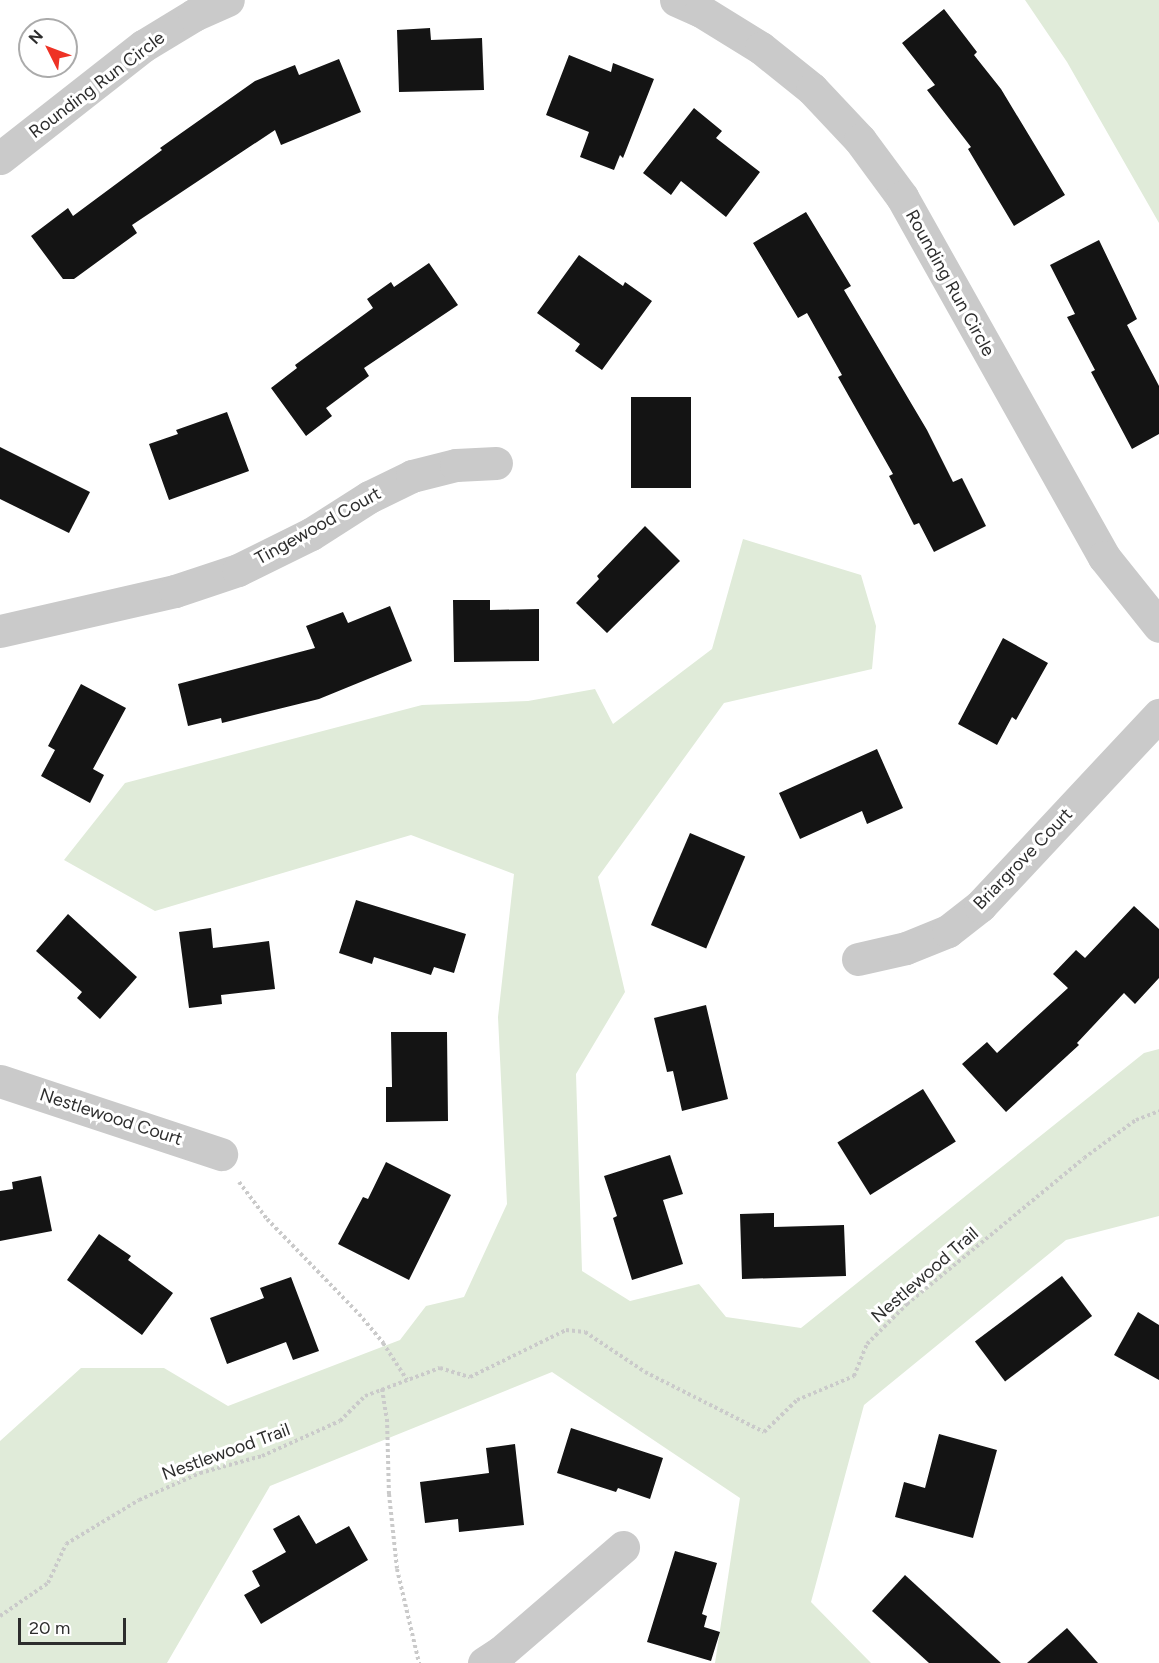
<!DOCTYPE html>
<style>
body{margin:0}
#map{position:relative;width:1159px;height:1663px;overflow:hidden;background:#fff;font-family:Figtree,sans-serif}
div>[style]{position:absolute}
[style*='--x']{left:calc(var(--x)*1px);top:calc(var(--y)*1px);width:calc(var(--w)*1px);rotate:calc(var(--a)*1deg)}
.green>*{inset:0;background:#e0ebd9}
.building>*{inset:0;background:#141414;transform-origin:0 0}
.path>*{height:4px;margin-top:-2px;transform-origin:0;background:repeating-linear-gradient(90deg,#cacaca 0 3px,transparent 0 6px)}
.minor>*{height:33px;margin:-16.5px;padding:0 16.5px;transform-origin:16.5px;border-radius:16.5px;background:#cacaca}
span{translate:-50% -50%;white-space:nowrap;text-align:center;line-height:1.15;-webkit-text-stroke:6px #fff;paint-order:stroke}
.street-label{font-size:18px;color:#2d2d2d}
.north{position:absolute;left:18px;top:18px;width:60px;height:60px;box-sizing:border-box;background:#fff;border:2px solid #ababab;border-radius:50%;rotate:312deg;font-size:16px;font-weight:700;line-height:24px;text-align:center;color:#2d2d2d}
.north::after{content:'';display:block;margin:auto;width:21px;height:27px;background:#ee3225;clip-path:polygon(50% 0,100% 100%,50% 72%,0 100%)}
.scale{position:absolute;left:18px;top:1618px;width:108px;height:27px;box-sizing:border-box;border:3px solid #2d2d2d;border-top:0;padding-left:8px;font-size:18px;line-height:21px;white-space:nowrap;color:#2d2d2d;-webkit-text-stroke:4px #fff;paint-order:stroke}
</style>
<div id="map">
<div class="green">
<div style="clip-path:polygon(1025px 0,1159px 0,1159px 223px,1067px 62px)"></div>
<div style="clip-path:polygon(743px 539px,861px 575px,876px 626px,872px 669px,724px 703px,598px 877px,625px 992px,576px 1074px,582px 1271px,630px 1301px,699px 1284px,726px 1317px,801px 1328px,1144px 1053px,1159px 1049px,1159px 1216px,1066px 1240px,864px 1405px,811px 1602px,871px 1663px,715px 1663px,740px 1498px,552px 1372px,270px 1486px,167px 1663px,0 1663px,0 1441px,81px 1368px,164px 1368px,228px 1406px,400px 1340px,426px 1306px,464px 1297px,507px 1204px,498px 1017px,514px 874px,411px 835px,155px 911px,64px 860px,125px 783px,422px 705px,528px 701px,595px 689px,613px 724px,712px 649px)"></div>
</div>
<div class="building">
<div style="clip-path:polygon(944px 9px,977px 52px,974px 55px,1001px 89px,1065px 195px,1014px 226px,968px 149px,971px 147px,927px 90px,935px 85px,902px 43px)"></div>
<div style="clip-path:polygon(430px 28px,431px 40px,482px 38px,484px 90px,399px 92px,397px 30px)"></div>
<div style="clip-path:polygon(569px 55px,611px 72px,613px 63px,654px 79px,623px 158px,620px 155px,614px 170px,580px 157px,589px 132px,546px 115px)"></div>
<div style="clip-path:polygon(339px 59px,361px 112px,281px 145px,275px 130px,132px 225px,137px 233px,74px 279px,63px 279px,31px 236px,68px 208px,73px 216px,162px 150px,160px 148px,255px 81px,295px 65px,299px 75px)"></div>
<div style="clip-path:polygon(694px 108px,722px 131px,716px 138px,760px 172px,726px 217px,681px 181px,671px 195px,643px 173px)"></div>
<div style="clip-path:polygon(806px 212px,851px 286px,844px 290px,927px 430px,953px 482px,962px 478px,986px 526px,934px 552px,919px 523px,914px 525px,889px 476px,893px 474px,838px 377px,842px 375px,807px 313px,798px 318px,753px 243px)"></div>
<div style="clip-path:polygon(1099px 240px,1137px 319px,1127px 325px,1159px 386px,1159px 434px,1132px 449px,1091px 372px,1095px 370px,1067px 317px,1075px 314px,1050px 265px)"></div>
<div style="clip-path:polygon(579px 255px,623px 286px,625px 282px,652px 301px,602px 370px,575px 351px,580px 344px,537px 313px)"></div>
<div style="clip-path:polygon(429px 263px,458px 305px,364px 368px,369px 376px,326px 408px,332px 416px,306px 436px,271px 388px,297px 368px,295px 365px,373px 308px,367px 299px,391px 282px,394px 287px)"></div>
<div style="left:631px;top:397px;width:60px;height:91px"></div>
<div style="clip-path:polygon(227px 412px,249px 471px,169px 500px,149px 444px,178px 434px,176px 430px)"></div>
<div style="clip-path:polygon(0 447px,90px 492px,69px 533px,0 499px)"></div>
<div style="clip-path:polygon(645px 526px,680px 561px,607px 633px,576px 603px,599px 579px,597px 576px)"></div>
<div style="clip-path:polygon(453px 600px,490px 600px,490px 610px,539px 609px,539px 661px,454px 662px)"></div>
<div style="clip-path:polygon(390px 606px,412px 661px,319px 699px,222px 723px,221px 718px,188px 726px,178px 684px,315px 648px,306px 626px,343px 612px,348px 623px)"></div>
<div style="clip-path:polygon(1003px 638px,1048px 663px,1016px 720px,1012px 717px,997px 745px,958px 724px)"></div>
<div style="clip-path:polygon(81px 684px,126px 708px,93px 769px,104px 775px,90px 803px,41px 776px,55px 750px,48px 746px)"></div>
<div style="clip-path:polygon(877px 749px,903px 808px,867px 824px,862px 811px,800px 839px,779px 793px)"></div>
<div style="left:690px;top:833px;width:60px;height:100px;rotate:23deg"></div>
<div style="clip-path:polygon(356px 900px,466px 934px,454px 973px,434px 967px,431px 975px,374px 957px,372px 964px,339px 953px)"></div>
<div style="clip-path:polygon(1134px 906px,1159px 929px,1159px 978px,1135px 1004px,1124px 993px,1077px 1043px,1079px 1045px,1006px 1112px,962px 1064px,987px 1042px,997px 1053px,1068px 988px,1053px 974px,1076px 950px,1085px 958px)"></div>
<div style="clip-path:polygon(68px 914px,137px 977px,100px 1019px,77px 998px,82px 992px,36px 951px)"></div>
<div style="clip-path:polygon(211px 928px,213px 948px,269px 941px,275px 989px,221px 995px,222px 1004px,189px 1008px,179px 932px)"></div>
<div style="clip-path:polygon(706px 1005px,728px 1099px,682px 1111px,673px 1071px,667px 1072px,654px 1018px)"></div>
<div style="clip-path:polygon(391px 1032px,447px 1032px,448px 1121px,386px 1122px,386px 1087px,392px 1087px)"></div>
<div style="left:923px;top:1089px;width:62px;height:101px;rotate:58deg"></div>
<div style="clip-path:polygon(670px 1155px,683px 1194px,663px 1200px,683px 1264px,632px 1280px,613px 1218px,617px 1216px,604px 1176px)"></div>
<div style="clip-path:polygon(386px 1162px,451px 1195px,409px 1280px,338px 1244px,363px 1197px,368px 1199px)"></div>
<div style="clip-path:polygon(41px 1176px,52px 1231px,0 1241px,0 1191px,13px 1189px,12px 1182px)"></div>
<div style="clip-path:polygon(774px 1213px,774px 1227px,844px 1225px,846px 1276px,742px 1279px,740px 1214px)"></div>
<div style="clip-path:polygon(99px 1234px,131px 1256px,128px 1260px,173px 1293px,142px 1335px,67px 1280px)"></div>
<div style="left:1062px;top:1276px;width:50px;height:109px;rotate:53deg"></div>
<div style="clip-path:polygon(291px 1277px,319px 1351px,293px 1360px,286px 1342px,227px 1364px,210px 1318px,264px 1298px,260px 1288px)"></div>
<div style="clip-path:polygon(1138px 1312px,1159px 1325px,1159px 1380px,1114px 1355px)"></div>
<div style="clip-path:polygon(571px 1428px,663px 1458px,650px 1499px,618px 1488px,616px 1492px,557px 1473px)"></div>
<div style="clip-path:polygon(939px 1434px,997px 1450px,973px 1538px,895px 1517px,904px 1482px,925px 1488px)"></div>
<div style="clip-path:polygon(515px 1444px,524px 1525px,459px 1532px,458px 1519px,425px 1523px,420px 1482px,489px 1473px,486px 1448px)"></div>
<div style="clip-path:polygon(299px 1515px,316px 1544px,349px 1526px,368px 1560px,261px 1624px,244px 1595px,260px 1586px,252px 1571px,286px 1552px,273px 1529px)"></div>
<div style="clip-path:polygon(675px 1551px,717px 1563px,702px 1614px,707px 1616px,704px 1627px,720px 1632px,711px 1661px,647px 1642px)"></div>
<div style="clip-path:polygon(905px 1575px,1001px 1663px,929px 1663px,872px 1611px)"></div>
<div style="clip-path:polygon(1067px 1628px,1098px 1663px,1027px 1663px)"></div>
</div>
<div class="path">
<div style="--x:239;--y:1182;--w:46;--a:52.9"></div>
<div style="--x:267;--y:1219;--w:132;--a:45.9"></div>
<div style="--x:359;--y:1314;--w:38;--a:50"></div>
<div style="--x:383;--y:1343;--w:44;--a:57"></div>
<div style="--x:382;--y:1389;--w:30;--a:81"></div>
<div style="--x:387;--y:1419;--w:75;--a:88.5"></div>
<div style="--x:389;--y:1494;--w:75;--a:83.9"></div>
<div style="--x:397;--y:1569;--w:97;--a:76.8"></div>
<div style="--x:0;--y:1616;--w:58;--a:-34.5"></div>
<div style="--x:48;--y:1583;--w:43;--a:-65.2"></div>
<div style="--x:66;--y:1544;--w:85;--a:-31.1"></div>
<div style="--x:139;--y:1500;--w:67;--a:-23.9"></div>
<div style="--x:200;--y:1473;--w:64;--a:-15.3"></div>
<div style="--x:262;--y:1456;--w:85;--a:-24.2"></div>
<div style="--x:340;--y:1421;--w:35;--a:-45"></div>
<div style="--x:365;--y:1396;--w:80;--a:-20.5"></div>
<div style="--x:440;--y:1368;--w:31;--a:17"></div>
<div style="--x:470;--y:1377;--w:107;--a:-26.1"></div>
<div style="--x:566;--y:1330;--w:19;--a:6"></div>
<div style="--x:585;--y:1332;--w:72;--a:33.7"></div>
<div style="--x:645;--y:1372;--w:133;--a:26.8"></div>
<div style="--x:764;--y:1432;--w:46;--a:-44.1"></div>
<div style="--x:797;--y:1400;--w:62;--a:-22.8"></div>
<div style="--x:854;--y:1376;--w:35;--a:-68"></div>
<div style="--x:867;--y:1344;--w:57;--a:-45"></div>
<div style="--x:907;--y:1304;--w:229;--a:-39.5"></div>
<div style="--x:1084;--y:1158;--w:64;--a:-36.2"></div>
<div style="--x:1136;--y:1120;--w:25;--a:-21"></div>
</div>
<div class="minor">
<div style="--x:676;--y:0;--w:27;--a:24"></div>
<div style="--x:701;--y:11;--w:70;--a:31.7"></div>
<div style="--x:761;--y:48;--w:65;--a:38.8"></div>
<div style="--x:812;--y:89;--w:70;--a:46.7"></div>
<div style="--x:860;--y:140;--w:71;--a:53.6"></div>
<div style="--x:902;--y:197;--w:413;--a:60.7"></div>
<div style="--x:1104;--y:557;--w:88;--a:51.4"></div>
<div style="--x:0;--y:158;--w:182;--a:-38.1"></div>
<div style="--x:143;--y:46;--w:60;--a:-31.3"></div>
<div style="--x:194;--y:15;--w:37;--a:-24"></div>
<div style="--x:0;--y:631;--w:180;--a:-12.9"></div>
<div style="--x:175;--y:591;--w:66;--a:-18.4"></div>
<div style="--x:238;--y:570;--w:81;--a:-26.3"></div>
<div style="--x:311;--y:534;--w:69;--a:-32.5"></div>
<div style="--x:369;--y:497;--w:48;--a:-26"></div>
<div style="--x:412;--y:476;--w:45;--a:-14"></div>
<div style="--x:456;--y:465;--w:40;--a:-2.9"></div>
<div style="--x:858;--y:959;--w:49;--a:-12.9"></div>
<div style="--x:906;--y:948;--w:45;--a:-22"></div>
<div style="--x:948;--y:931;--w:41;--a:-38"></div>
<div style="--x:980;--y:906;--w:262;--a:-46.9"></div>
<div style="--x:0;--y:1081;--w:233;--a:18.3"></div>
<div style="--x:484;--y:1663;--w:20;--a:-33"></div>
<div style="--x:501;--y:1652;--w:161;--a:-40.7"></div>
</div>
<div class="street-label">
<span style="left:97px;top:85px;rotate:-37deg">Rounding Run Circle</span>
<span style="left:950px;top:283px;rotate:61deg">Rounding Run Circle</span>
<span style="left:318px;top:526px;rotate:-29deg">Tingewood Court</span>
<span style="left:1023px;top:859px;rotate:-46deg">Briargrove Court</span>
<span style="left:111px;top:1117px;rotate:18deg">Nestlewood Court</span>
<span style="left:925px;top:1275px;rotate:-41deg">Nestlewood Trail</span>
<span style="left:226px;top:1452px;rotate:-20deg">Nestlewood Trail</span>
</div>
<div class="north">N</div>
<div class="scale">20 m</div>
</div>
